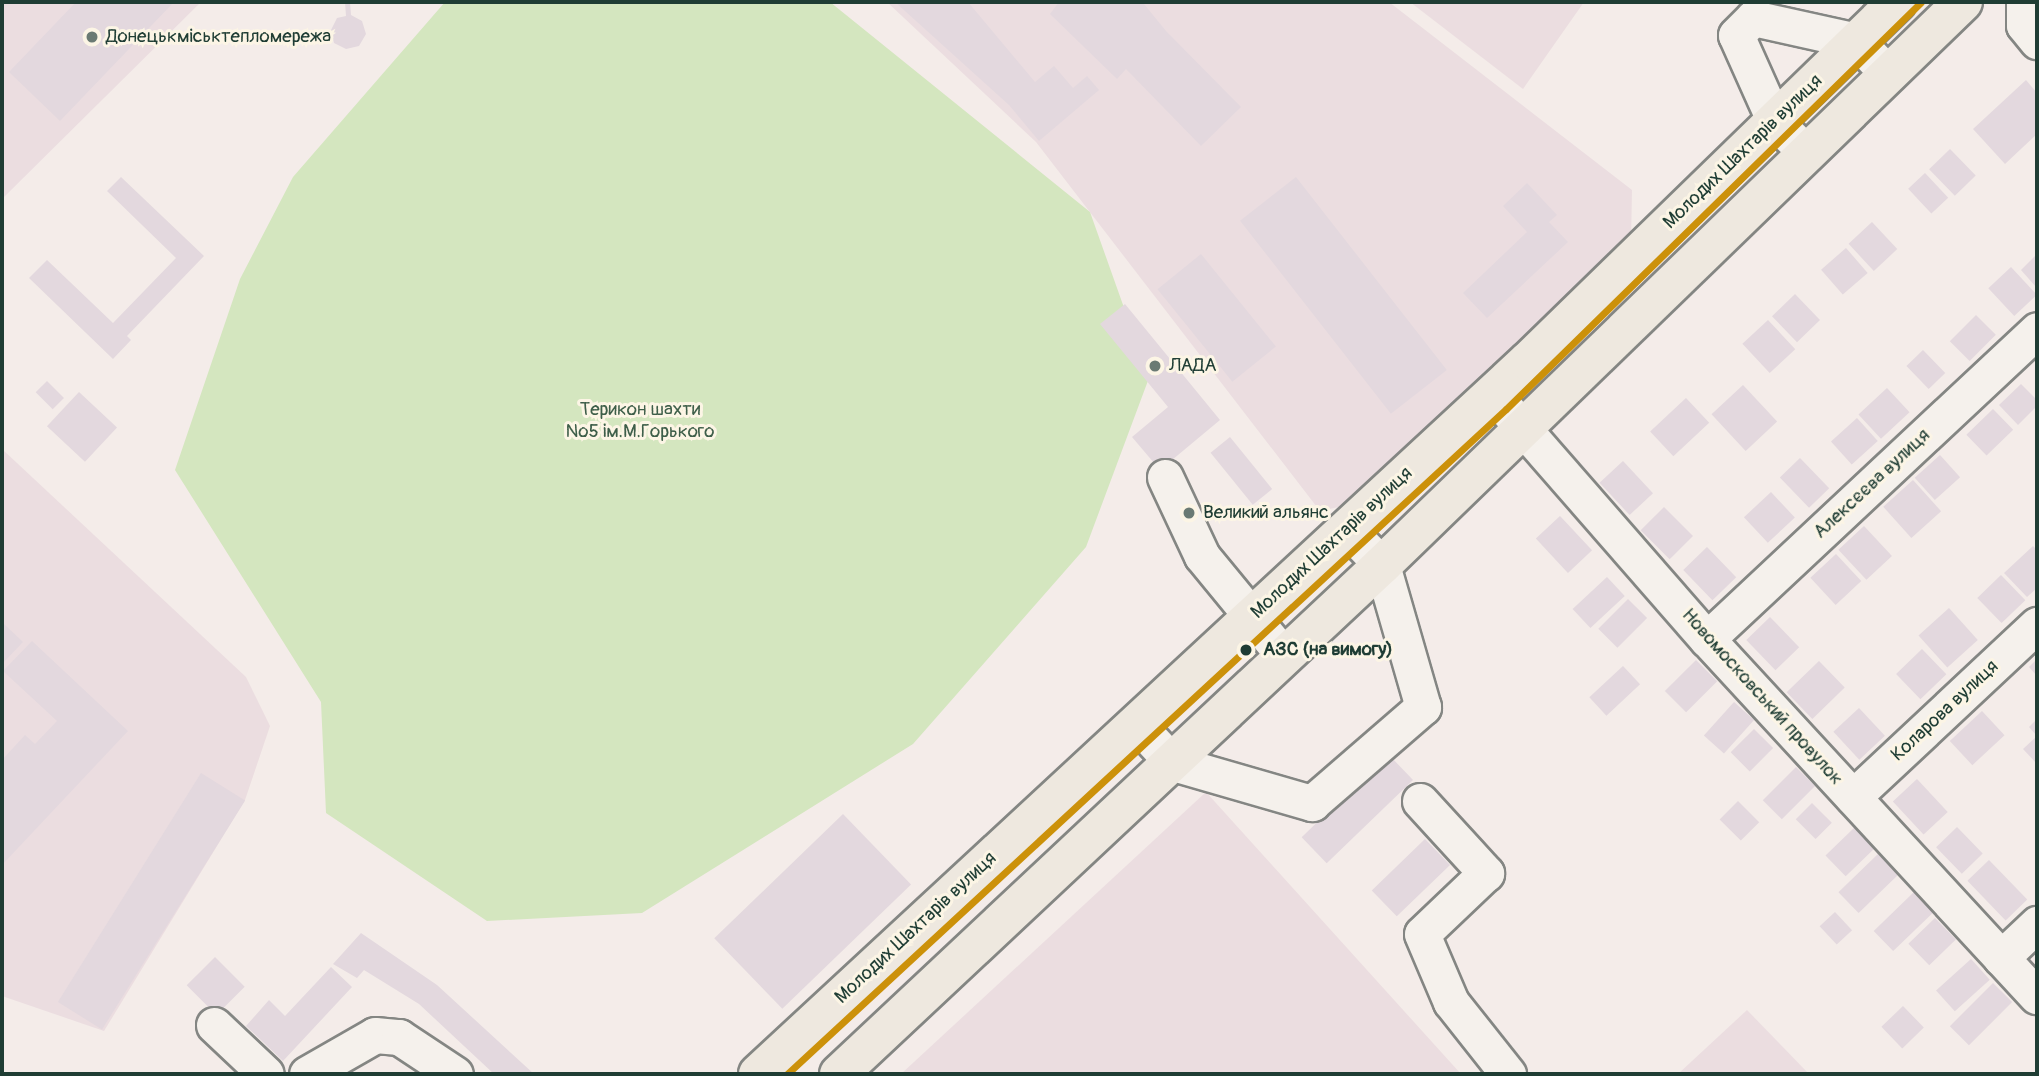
<!DOCTYPE html>
<meta charset="utf-8">
<style>
body{margin:0}
#map{position:relative;width:2039px;height:1076px;overflow:hidden;background:#f4ece9;font-family:Pangolin,sans-serif}
div>[style]{position:absolute}
[style*='--x']{left:calc(var(--x)*1px);top:calc(var(--y)*1px);width:calc(var(--w)*1px);rotate:calc(var(--a)*1deg)}
.built>*{inset:0;background:#ebdde0}
.green>*{inset:0;background:#d4e6bf}
.building>*{inset:0;background:#e3d8de;transform-origin:0 0}
.roads{filter:drop-shadow(2px 0 #848683) drop-shadow(-2px 0 #848683) drop-shadow(0 2px #848683) drop-shadow(0 -2px #848683)}
.minor>*{height:35px;margin:-17.5px;padding:0 17.5px;transform-origin:17.5px;border-radius:17.5px;background:#f5f1ec}
.major>*{height:38px;margin:-19px;padding:0 19px;transform-origin:19px;border-radius:19px;background:#eee8df}
.tram-1>*{height:7px;margin:-3.5px;padding:0 3.5px;transform-origin:3.5px;border-radius:3.5px;background:#cc910a}
.dots>*{width:19px;height:19px;translate:-50% -50%;box-sizing:border-box;border:4px solid #fcf5e5;border-radius:50%}
span{translate:-50% -50%;white-space:nowrap;text-align:center;line-height:1.15;-webkit-text-stroke:6px #fcf5e5;paint-order:stroke}
.poi-label{font-size:19px;color:#1f3d34}
.left{translate:0 -50%;text-align:left}
.street-label{font-size:19px;color:#1f3d34}
.park-label{font-size:19px;color:#3e5e49}
.stop-label{font-size:19px;color:#1f3d34;font-weight:700}
.frame{position:absolute;inset:0;border:4px solid #1f3d34;pointer-events:none}
</style>
<div id="map">
<div class="built">
<div style="clip-path:polygon(2px 2px,201px 2px,2px 199px)"></div>
<div style="clip-path:polygon(887px 2px,1389px 2px,1632px 190px,1631px 242px,1357px 503px,1320px 511px,1036px 142px)"></div>
<div style="clip-path:polygon(1410px 2px,1584px 2px,1523px 89px)"></div>
<div style="clip-path:polygon(2px 449px,246px 677px,270px 726px,245px 800px,104px 1031px,2px 996px)"></div>
<div style="clip-path:polygon(1206px 792px,1461px 1074px,901px 1074px)"></div>
<div style="clip-path:polygon(1747px 1010px,1809px 1074px,1678px 1074px)"></div>
</div>
<div class="green">
<div style="clip-path:polygon(445px 2px,830px 2px,1090px 212px,1149px 378px,1086px 547px,913px 744px,642px 913px,487px 921px,326px 813px,321px 702px,175px 470px,240px 279px,293px 177px)"></div>
</div>
<div class="building">
<div style="clip-path:polygon(76px 2px,174px 2px,60px 121px,9px 72px)"></div>
<div style="clip-path:polygon(345px 2px,350px 2px,351px 15px,362px 21px,366px 34px,359px 46px,346px 49px,334px 43px,331px 30px,337px 18px,346px 16px)"></div>
<div style="clip-path:polygon(895px 2px,968px 2px,1035px 82px,1054px 66px,1073px 88px,1087px 76px,1099px 90px,1039px 141px,1009px 105px)"></div>
<div style="clip-path:polygon(1059px 2px,1147px 2px,1144px 4px,1166px 31px,1241px 107px,1201px 146px,1126px 69px,1117px 79px,1050px 14px)"></div>
<div style="clip-path:polygon(2026px 80px,2037px 93px,2037px 134px,2005px 164px,1973px 129px)"></div>
<div style="left:1950px;top:149px;width:37px;height:29px;rotate:46deg"></div>
<div style="left:1925px;top:173px;width:34px;height:23px;rotate:47deg"></div>
<div style="clip-path:polygon(121px 177px,204px 256px,127px 336px,131px 340px,113px 359px,29px 278px,47px 260px,113px 323px,176px 258px,107px 191px)"></div>
<div style="left:1296px;top:177px;width:245px;height:71px;rotate:52deg"></div>
<div style="clip-path:polygon(1527px 183px,1557px 215px,1549px 222px,1568px 242px,1487px 318px,1463px 293px,1527px 232px,1503px 206px)"></div>
<div style="left:1872px;top:222px;width:37px;height:32px;rotate:47deg"></div>
<div style="left:1846px;top:248px;width:33px;height:33px;rotate:49deg"></div>
<div style="left:1201px;top:254px;width:119px;height:56px;rotate:51deg"></div>
<div style="clip-path:polygon(2037px 254px,2037px 288px,2021px 270px)"></div>
<div style="left:2011px;top:267px;width:38px;height:31px;rotate:47deg"></div>
<div style="left:1795px;top:294px;width:36px;height:32px;rotate:46deg"></div>
<div style="clip-path:polygon(1125px 304px,1220px 420px,1160px 470px,1132px 437px,1168px 407px,1100px 324px)"></div>
<div style="left:1976px;top:315px;width:28px;height:37px;rotate:45deg"></div>
<div style="left:1768px;top:320px;width:40px;height:35px;rotate:47deg"></div>
<div style="left:1923px;top:350px;width:32px;height:23px;rotate:46deg"></div>
<div style="left:47px;top:381px;width:24px;height:16px;rotate:45deg"></div>
<div style="clip-path:polygon(2021px 384px,2037px 400px,2037px 406px,2018px 425px,1999px 405px)"></div>
<div style="left:1743px;top:385px;width:50px;height:43px;rotate:47deg"></div>
<div style="left:1887px;top:388px;width:33px;height:39px;rotate:47deg"></div>
<div style="left:79px;top:392px;width:52px;height:47px;rotate:43deg"></div>
<div style="left:1686px;top:398px;width:34px;height:49px;rotate:47deg"></div>
<div style="left:1993px;top:409px;width:29px;height:37px;rotate:46deg"></div>
<div style="left:1857px;top:418px;width:31px;height:35px;rotate:48deg"></div>
<div style="left:1230px;top:437px;width:67px;height:25px;rotate:51deg"></div>
<div style="left:1940px;top:455px;width:30px;height:34px;rotate:48deg"></div>
<div style="left:1800px;top:458px;width:42px;height:28px;rotate:46deg"></div>
<div style="left:1623px;top:461px;width:44px;height:32px;rotate:47deg"></div>
<div style="left:1913px;top:480px;width:42px;height:40px;rotate:48deg"></div>
<div style="left:1771px;top:492px;width:35px;height:37px;rotate:47deg"></div>
<div style="left:1664px;top:507px;width:41px;height:33px;rotate:45deg"></div>
<div style="left:1560px;top:516px;width:47px;height:33px;rotate:47deg"></div>
<div style="left:1864px;top:526px;width:41px;height:35px;rotate:47deg"></div>
<div style="clip-path:polygon(2033px 546px,2037px 550px,2037px 588px,2027px 597px,2004px 573px)"></div>
<div style="left:1707px;top:547px;width:42px;height:33px;rotate:46deg"></div>
<div style="left:1836px;top:554px;width:37px;height:35px;rotate:47deg"></div>
<div style="left:2001px;top:575px;width:35px;height:33px;rotate:46deg"></div>
<div style="left:1607px;top:577px;width:26px;height:47px;rotate:47deg"></div>
<div style="left:1628px;top:599px;width:27px;height:42px;rotate:45deg"></div>
<div style="left:1949px;top:608px;width:43px;height:41px;rotate:48deg"></div>
<div style="left:1770px;top:617px;width:42px;height:33px;rotate:46deg"></div>
<div style="clip-path:polygon(2px 622px,23px 642px,2px 664px)"></div>
<div style="clip-path:polygon(32px 641px,128px 731px,2px 865px,2px 760px,25px 735px,35px 744px,57px 721px,3px 671px)"></div>
<div style="left:1922px;top:649px;width:35px;height:36px;rotate:46deg"></div>
<div style="clip-path:polygon(2037px 659px,2037px 676px,2029px 667px)"></div>
<div style="left:1696px;top:660px;width:30px;height:44px;rotate:45deg"></div>
<div style="left:1819px;top:661px;width:37px;height:45px;rotate:46deg"></div>
<div style="left:1623px;top:666px;width:25px;height:46px;rotate:47deg"></div>
<div style="left:1734px;top:702px;width:27px;height:45px;rotate:42deg"></div>
<div style="left:1859px;top:708px;width:38px;height:35px;rotate:47deg"></div>
<div style="left:1982px;top:711px;width:33px;height:44px;rotate:47deg"></div>
<div style="clip-path:polygon(2037px 719px,2037px 736px,2029px 727px)"></div>
<div style="left:1754px;top:729px;width:27px;height:33px;rotate:45deg"></div>
<div style="clip-path:polygon(2037px 736px,2037px 764px,2023px 749px)"></div>
<div style="left:1388px;top:754px;width:36px;height:120px;rotate:46deg"></div>
<div style="left:1796px;top:767px;width:27px;height:47px;rotate:45deg"></div>
<div style="left:201px;top:773px;width:52px;height:270px;rotate:32deg"></div>
<div style="left:1917px;top:779px;width:45px;height:33px;rotate:47deg"></div>
<div style="left:1738px;top:801px;width:30px;height:26px;rotate:45deg"></div>
<div style="left:1812px;top:803px;width:28px;height:23px;rotate:45deg"></div>
<div style="left:843px;top:814px;width:98px;height:179px;rotate:46deg"></div>
<div style="left:1855px;top:827px;width:29px;height:41px;rotate:46deg"></div>
<div style="left:1957px;top:827px;width:37px;height:29px;rotate:46deg"></div>
<div style="left:1425px;top:839px;width:36px;height:74px;rotate:46deg"></div>
<div style="left:1878px;top:854px;width:29px;height:55px;rotate:46deg"></div>
<div style="left:1989px;top:860px;width:55px;height:30px;rotate:46deg"></div>
<div style="left:1914px;top:892px;width:28px;height:56px;rotate:46deg"></div>
<div style="left:1835px;top:912px;width:25px;height:21px;rotate:47deg"></div>
<div style="left:1935px;top:918px;width:30px;height:37px;rotate:46deg"></div>
<div style="clip-path:polygon(361px 933px,437px 985px,534px 1074px,494px 1074px,419px 1004px,364px 970px,357px 978px,333px 964px)"></div>
<div style="left:215px;top:957px;width:42px;height:40px;rotate:45deg"></div>
<div style="left:1971px;top:959px;width:28px;height:47px;rotate:48deg"></div>
<div style="clip-path:polygon(331px 967px,352px 987px,283px 1061px,246px 1026px,269px 1000px,285px 1016px)"></div>
<div style="left:1993px;top:983px;width:27px;height:61px;rotate:45deg"></div>
<div style="left:1903px;top:1006px;width:30px;height:30px;rotate:46deg"></div>
</div>
<div class="roads">
<div class="minor">
<div style="--x:2024;--y:2;--w:23;--a:90"></div>
<div style="--x:2024;--y:25;--w:21;--a:51"></div>
<div style="--x:1807;--y:153;--w:45;--a:-135.9"></div>
<div style="--x:1775;--y:122;--w:95;--a:-114.1"></div>
<div style="--x:1736;--y:35;--w:24;--a:-45"></div>
<div style="--x:1753;--y:18;--w:107;--a:12.5"></div>
<div style="--x:1857;--y:41;--w:45;--a:46.8"></div>
<div style="--x:1493;--y:394;--w:325;--a:48.9"></div>
<div style="--x:1707;--y:639;--w:486;--a:47.3"></div>
<div style="--x:1165;--y:477;--w:87;--a:64.9"></div>
<div style="--x:1202;--y:556;--w:129;--a:50.6"></div>
<div style="--x:1707;--y:639;--w:452;--a:-43.1"></div>
<div style="--x:1137;--y:724;--w:53;--a:47.3"></div>
<div style="--x:1173;--y:763;--w:145;--a:16.1"></div>
<div style="--x:1312;--y:803;--w:147;--a:-40.9"></div>
<div style="--x:1423;--y:707;--w:148;--a:-106.1"></div>
<div style="--x:1382;--y:565;--w:50;--a:-134.2"></div>
<div style="--x:1853;--y:797;--w:252;--a:-43.1"></div>
<div style="--x:1420;--y:801;--w:98;--a:47.5"></div>
<div style="--x:1486;--y:873;--w:88;--a:136.4"></div>
<div style="--x:1422;--y:934;--w:74;--a:66.9"></div>
<div style="--x:1451;--y:1002;--w:92;--a:51.6"></div>
<div style="--x:2001;--y:958;--w:50;--a:-43.4"></div>
<div style="--x:214;--y:1025;--w:71;--a:43.3"></div>
<div style="--x:307;--y:1074;--w:78;--a:-29.8"></div>
<div style="--x:375;--y:1035;--w:24;--a:5"></div>
<div style="--x:399;--y:1037;--w:67;--a:33.5"></div>
</div>
<div class="major">
<div style="--x:758;--y:1074;--w:1049;--a:-42.8"></div>
<div style="--x:1528;--y:361;--w:515;--a:-44.21"></div>
<div style="--x:839;--y:1074;--w:744;--a:-43.15"></div>
<div style="--x:1382;--y:565;--w:809;--a:-44.1"></div>
</div>
</div>
<div class="tram-1">
<div style="--x:787;--y:1074;--w:979;--a:-42.77"></div>
<div style="--x:1506;--y:409;--w:581;--a:-44.44"></div>
</div>
<div class="dots">
<div style="left:92px;top:37px;background:#6a7a73"></div>
<div style="left:1155px;top:366px;background:#6a7a73"></div>
<div style="left:1189px;top:513px;background:#6a7a73"></div>
<div style="left:1246px;top:650px;background:#1f3d34"></div>
</div>
<div class="poi-label">
<span class="left" style="left:106px;top:37px">Донецькміськтепломережа</span>
<span class="left" style="left:1169px;top:366px">ЛАДА</span>
<span class="left" style="left:1203px;top:513px">Великий альянс</span>
</div>
<div class="street-label">
<span style="left:1743px;top:152px;rotate:-44deg">Молодих Шахтарів вулиця</span>
<span style="left:1872px;top:484px;rotate:-43deg">Алексєєва вулиця</span>
<span style="left:1332px;top:543px;rotate:-43deg">Молодих Шахтарів вулиця</span>
<span style="left:1762px;top:697px;rotate:48deg">Новомосковський провулок</span>
<span style="left:1945px;top:711px;rotate:-43deg">Коларова вулиця</span>
<span style="left:916px;top:928px;rotate:-43deg">Молодих Шахтарів вулиця</span>
</div>
<div class="park-label">
<span style="left:640px;top:421px">Терикон шахти<br>№5 ім.М.Горького</span>
</div>
<div class="stop-label">
<span class="left" style="left:1263px;top:650px">АЗС (на вимогу)</span>
</div>
<div class="frame"></div>
</div>
